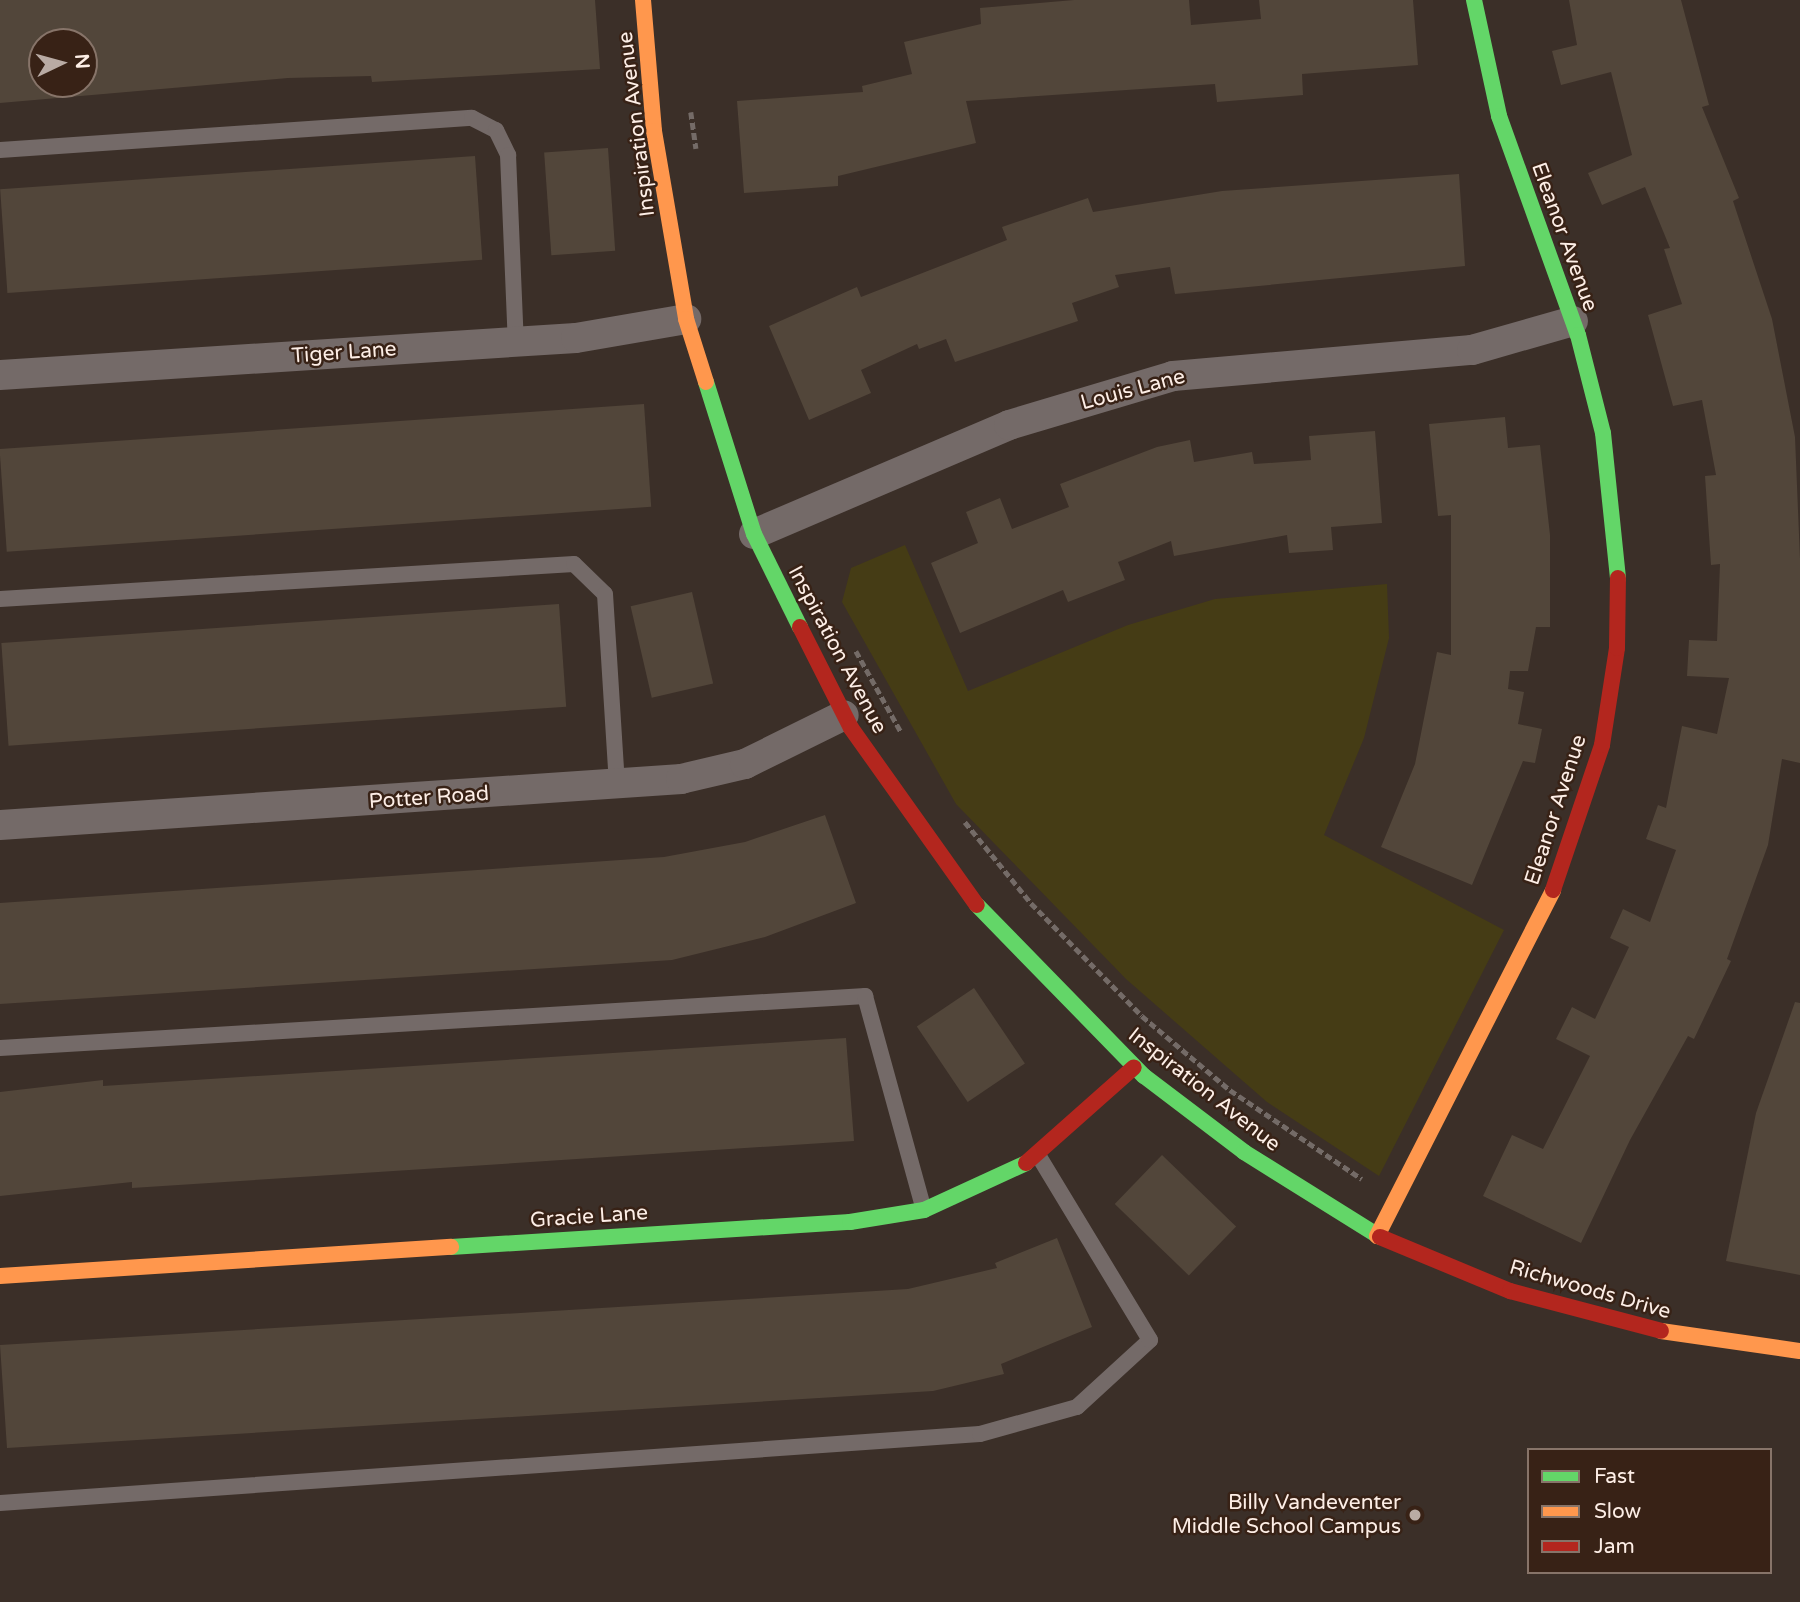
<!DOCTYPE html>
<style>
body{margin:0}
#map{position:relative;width:1800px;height:1602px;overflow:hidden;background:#3b2f28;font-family:"Varela Round",sans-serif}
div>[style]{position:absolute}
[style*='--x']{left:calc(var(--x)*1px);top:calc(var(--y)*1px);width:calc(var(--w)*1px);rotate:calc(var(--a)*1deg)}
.green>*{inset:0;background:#453c15}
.building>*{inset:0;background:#52463a;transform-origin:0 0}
.path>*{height:4.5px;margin-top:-2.25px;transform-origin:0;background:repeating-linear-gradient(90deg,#746b67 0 7px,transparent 0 10.5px)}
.lane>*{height:16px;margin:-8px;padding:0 8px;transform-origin:8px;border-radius:8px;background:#746a68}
.street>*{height:30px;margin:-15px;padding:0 15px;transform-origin:15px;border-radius:15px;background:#746a68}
.fast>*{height:16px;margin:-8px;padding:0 8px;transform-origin:8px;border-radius:8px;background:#63d668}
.slow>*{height:16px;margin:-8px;padding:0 8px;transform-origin:8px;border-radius:8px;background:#ff974d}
.jam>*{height:16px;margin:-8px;padding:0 8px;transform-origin:8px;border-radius:8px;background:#b3261e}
.dots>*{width:19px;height:19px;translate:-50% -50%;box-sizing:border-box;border:4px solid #382216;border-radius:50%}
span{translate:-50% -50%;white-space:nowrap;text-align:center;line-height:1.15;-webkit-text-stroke:5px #382216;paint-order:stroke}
.street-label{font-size:21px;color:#fdeee6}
.poi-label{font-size:21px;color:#fdeee6}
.right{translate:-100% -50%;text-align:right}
.legend{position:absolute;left:1527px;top:1448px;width:245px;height:126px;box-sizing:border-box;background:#382216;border:2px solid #877469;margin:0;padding:9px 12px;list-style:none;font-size:21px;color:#fdeee6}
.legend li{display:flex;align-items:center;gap:14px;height:35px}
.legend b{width:35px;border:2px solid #877469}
.north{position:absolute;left:28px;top:28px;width:70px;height:70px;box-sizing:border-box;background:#382216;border:2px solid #877469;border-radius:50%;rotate:85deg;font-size:19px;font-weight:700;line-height:28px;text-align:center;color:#fdeee6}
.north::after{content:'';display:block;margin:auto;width:24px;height:32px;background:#b9aba4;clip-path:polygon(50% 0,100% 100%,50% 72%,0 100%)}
</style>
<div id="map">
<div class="green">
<div style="clip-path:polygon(905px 545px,968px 691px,1128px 625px,1215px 599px,1387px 584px,1389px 638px,1364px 738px,1324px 835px,1504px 930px,1379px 1176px,1267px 1102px,1126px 979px,956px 804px,842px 602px,851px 568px)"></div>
</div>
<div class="building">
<div style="clip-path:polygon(evenodd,0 0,595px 0,600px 69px,372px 82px,371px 76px,288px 78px,0 103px,0 0,42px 42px,84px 42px,84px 84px,42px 84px,42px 42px)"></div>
<div style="clip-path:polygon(1074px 0,1189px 0,1191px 25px,1261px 19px,1259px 0,1413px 0,1418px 65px,1302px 74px,1303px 95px,1217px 102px,1215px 84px,966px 101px,976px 143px,838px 176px,838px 186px,744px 193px,737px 101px,863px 92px,862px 86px,912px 74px,904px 42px,981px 24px,980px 8px)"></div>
<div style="clip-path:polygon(1569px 0,1681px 0,1709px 105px,1702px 107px,1739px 198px,1733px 201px,1772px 319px,1795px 437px,1800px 559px,1800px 763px,1782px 759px,1768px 845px,1727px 959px,1731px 961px,1694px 1039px,1688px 1036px,1630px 1140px,1581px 1243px,1483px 1196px,1512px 1135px,1543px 1149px,1590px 1056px,1556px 1039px,1572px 1007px,1595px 1019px,1629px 947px,1610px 938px,1623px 909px,1650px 922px,1676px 850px,1646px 839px,1658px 805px,1666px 808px,1682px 726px,1717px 734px,1729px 678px,1687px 676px,1689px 640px,1717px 641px,1720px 564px,1711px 565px,1705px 476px,1716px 475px,1702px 400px,1673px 406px,1648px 315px,1682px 304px,1664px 249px,1670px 248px,1645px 187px,1602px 205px,1588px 173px,1632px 155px,1611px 72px,1561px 85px,1552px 51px,1577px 45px)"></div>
<div style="left:608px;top:148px;width:103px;height:64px;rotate:86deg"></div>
<div style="left:475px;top:156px;width:104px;height:476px;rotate:86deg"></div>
<div style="clip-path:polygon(1459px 174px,1465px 266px,1175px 294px,1170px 267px,1115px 275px,1119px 287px,1072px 303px,1078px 321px,955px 362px,946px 339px,919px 349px,917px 344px,861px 370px,871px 393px,809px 420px,769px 326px,857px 287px,861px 297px,1007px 240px,1002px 227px,1088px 198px,1093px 212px,1222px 191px)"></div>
<div style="left:644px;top:404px;width:103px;height:646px;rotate:86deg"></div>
<div style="clip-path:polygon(1505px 417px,1508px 448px,1540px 445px,1550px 535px,1550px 627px,1536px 627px,1528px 671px,1510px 671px,1508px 689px,1524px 692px,1518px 724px,1542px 729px,1535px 763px,1523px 761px,1472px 885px,1381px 847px,1415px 764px,1437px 652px,1451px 655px,1451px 515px,1438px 516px,1429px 424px)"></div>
<div style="clip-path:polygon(1375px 431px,1382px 523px,1331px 527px,1333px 550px,1289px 553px,1287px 535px,1174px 556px,1171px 541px,1118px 562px,1125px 580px,1068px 602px,1063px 590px,960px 633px,931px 563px,978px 543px,966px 512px,1000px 498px,1012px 529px,1069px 507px,1060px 484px,1157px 447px,1190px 440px,1194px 462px,1252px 452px,1254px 464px,1311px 460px,1309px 436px)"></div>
<div style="left:692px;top:592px;width:94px;height:63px;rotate:77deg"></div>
<div style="left:559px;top:604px;width:103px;height:559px;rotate:86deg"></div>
<div style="clip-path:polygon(825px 815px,856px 903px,765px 937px,672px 960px,0 1004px,0 903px,664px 857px,745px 842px)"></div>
<div style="left:974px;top:988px;width:91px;height:69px;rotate:56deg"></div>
<div style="clip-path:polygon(1795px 1002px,1800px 1003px,1800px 1275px,1726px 1261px,1756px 1113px)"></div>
<div style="clip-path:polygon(846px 1038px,854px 1141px,132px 1188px,132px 1182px,0 1196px,0 1092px,103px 1080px,103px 1086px)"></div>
<div style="left:1162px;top:1155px;width:103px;height:68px;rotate:44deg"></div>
<div style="clip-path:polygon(1057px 1238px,1092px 1327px,1001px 1364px,1004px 1374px,933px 1391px,7px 1448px,0 1345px,908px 1289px,997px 1268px,995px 1263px)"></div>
</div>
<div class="path">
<div style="--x:691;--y:112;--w:37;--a:82"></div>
<div style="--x:856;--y:651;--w:93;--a:60.9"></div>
<div style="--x:965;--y:822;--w:104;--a:50.8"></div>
<div style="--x:1031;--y:903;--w:158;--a:45.5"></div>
<div style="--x:1142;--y:1016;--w:115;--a:40.1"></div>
<div style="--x:1230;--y:1090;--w:159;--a:34"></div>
</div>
<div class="lane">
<div style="--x:0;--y:150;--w:473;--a:-3.9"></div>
<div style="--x:472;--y:118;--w:27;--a:27"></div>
<div style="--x:496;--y:130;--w:28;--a:64"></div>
<div style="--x:508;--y:155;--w:187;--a:87.6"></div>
<div style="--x:0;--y:599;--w:575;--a:-3.49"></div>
<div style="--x:574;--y:564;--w:43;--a:44.1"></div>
<div style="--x:605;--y:594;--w:192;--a:86.4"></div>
<div style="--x:0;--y:1048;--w:867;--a:-3.44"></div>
<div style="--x:865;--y:996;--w:222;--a:74.6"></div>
<div style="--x:0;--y:1503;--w:982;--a:-4.03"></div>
<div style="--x:980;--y:1434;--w:101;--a:-15.6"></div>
<div style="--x:1077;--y:1407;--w:99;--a:-42.5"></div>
<div style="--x:1150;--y:1340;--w:214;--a:-121.2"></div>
</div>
<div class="street">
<div style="--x:0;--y:375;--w:577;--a:-3.68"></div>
<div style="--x:576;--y:338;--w:112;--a:-9.8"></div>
<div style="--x:754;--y:534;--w:277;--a:-23.1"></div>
<div style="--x:1009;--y:425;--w:171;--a:-16.6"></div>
<div style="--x:1173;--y:376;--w:300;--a:-5"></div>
<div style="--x:1472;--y:350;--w:105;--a:-16"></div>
<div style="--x:0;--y:825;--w:683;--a:-3.86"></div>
<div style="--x:681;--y:779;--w:66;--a:-13.2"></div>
<div style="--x:745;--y:764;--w:110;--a:-26.3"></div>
</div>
<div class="fast">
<div style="--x:1474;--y:0;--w:119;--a:77.8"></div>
<div style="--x:1499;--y:116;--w:233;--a:70.2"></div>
<div style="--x:1578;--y:335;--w:101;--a:75.7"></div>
<div style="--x:1603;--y:433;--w:146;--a:84.1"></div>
<div style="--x:706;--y:382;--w:159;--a:72.5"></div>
<div style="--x:754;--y:534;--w:104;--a:63.7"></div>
<div style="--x:977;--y:905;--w:239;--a:45.7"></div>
<div style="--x:1144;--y:1076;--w:126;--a:37.2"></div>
<div style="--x:1244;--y:1152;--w:160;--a:32"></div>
<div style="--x:451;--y:1247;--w:400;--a:-3.6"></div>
<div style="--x:850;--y:1222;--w:75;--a:-9.2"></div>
<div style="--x:924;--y:1210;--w:112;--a:-24.7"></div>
</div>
<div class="slow">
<div style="--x:643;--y:0;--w:131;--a:85.2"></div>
<div style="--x:654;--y:131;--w:191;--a:80.3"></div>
<div style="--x:686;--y:319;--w:66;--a:72.4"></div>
<div style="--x:1377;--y:1236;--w:388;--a:-63"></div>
<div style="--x:0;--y:1276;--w:452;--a:-3.7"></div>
<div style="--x:1661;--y:1331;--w:140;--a:8.2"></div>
</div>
<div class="jam">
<div style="--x:800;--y:627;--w:113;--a:63.2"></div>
<div style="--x:851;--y:728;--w:217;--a:54.6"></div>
<div style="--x:1553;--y:890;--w:153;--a:-71.3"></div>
<div style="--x:1602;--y:745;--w:98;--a:-81.2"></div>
<div style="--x:1617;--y:648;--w:70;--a:-89.2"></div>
<div style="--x:1026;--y:1163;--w:144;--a:-41.6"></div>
<div style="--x:1380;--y:1237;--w:141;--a:22.6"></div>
<div style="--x:1510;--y:1291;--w:156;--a:14.8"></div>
</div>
<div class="dots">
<div style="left:1415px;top:1515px;background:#b9aba4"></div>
</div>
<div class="street-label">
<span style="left:637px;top:124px;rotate:-97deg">Inspiration Avenue</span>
<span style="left:1564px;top:237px;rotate:70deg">Eleanor Avenue</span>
<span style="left:344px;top:353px;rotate:-4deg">Tiger Lane</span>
<span style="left:1133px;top:390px;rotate:-15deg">Louis Lane</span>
<span style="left:837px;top:650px;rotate:62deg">Inspiration Avenue</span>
<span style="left:429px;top:798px;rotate:-4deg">Potter Road</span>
<span style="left:1556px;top:810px;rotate:-72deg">Eleanor Avenue</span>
<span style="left:1204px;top:1090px;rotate:38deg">Inspiration Avenue</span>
<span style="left:589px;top:1217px;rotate:-4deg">Gracie Lane</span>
<span style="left:1590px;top:1290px;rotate:16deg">Richwoods Drive</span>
</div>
<div class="poi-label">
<span class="right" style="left:1401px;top:1515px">Billy Vandeventer<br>Middle School Campus</span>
</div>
<ul class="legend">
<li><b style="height:9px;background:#63d668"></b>Fast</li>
<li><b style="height:9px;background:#ff974d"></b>Slow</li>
<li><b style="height:9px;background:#b3261e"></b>Jam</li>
</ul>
<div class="north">N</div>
</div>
